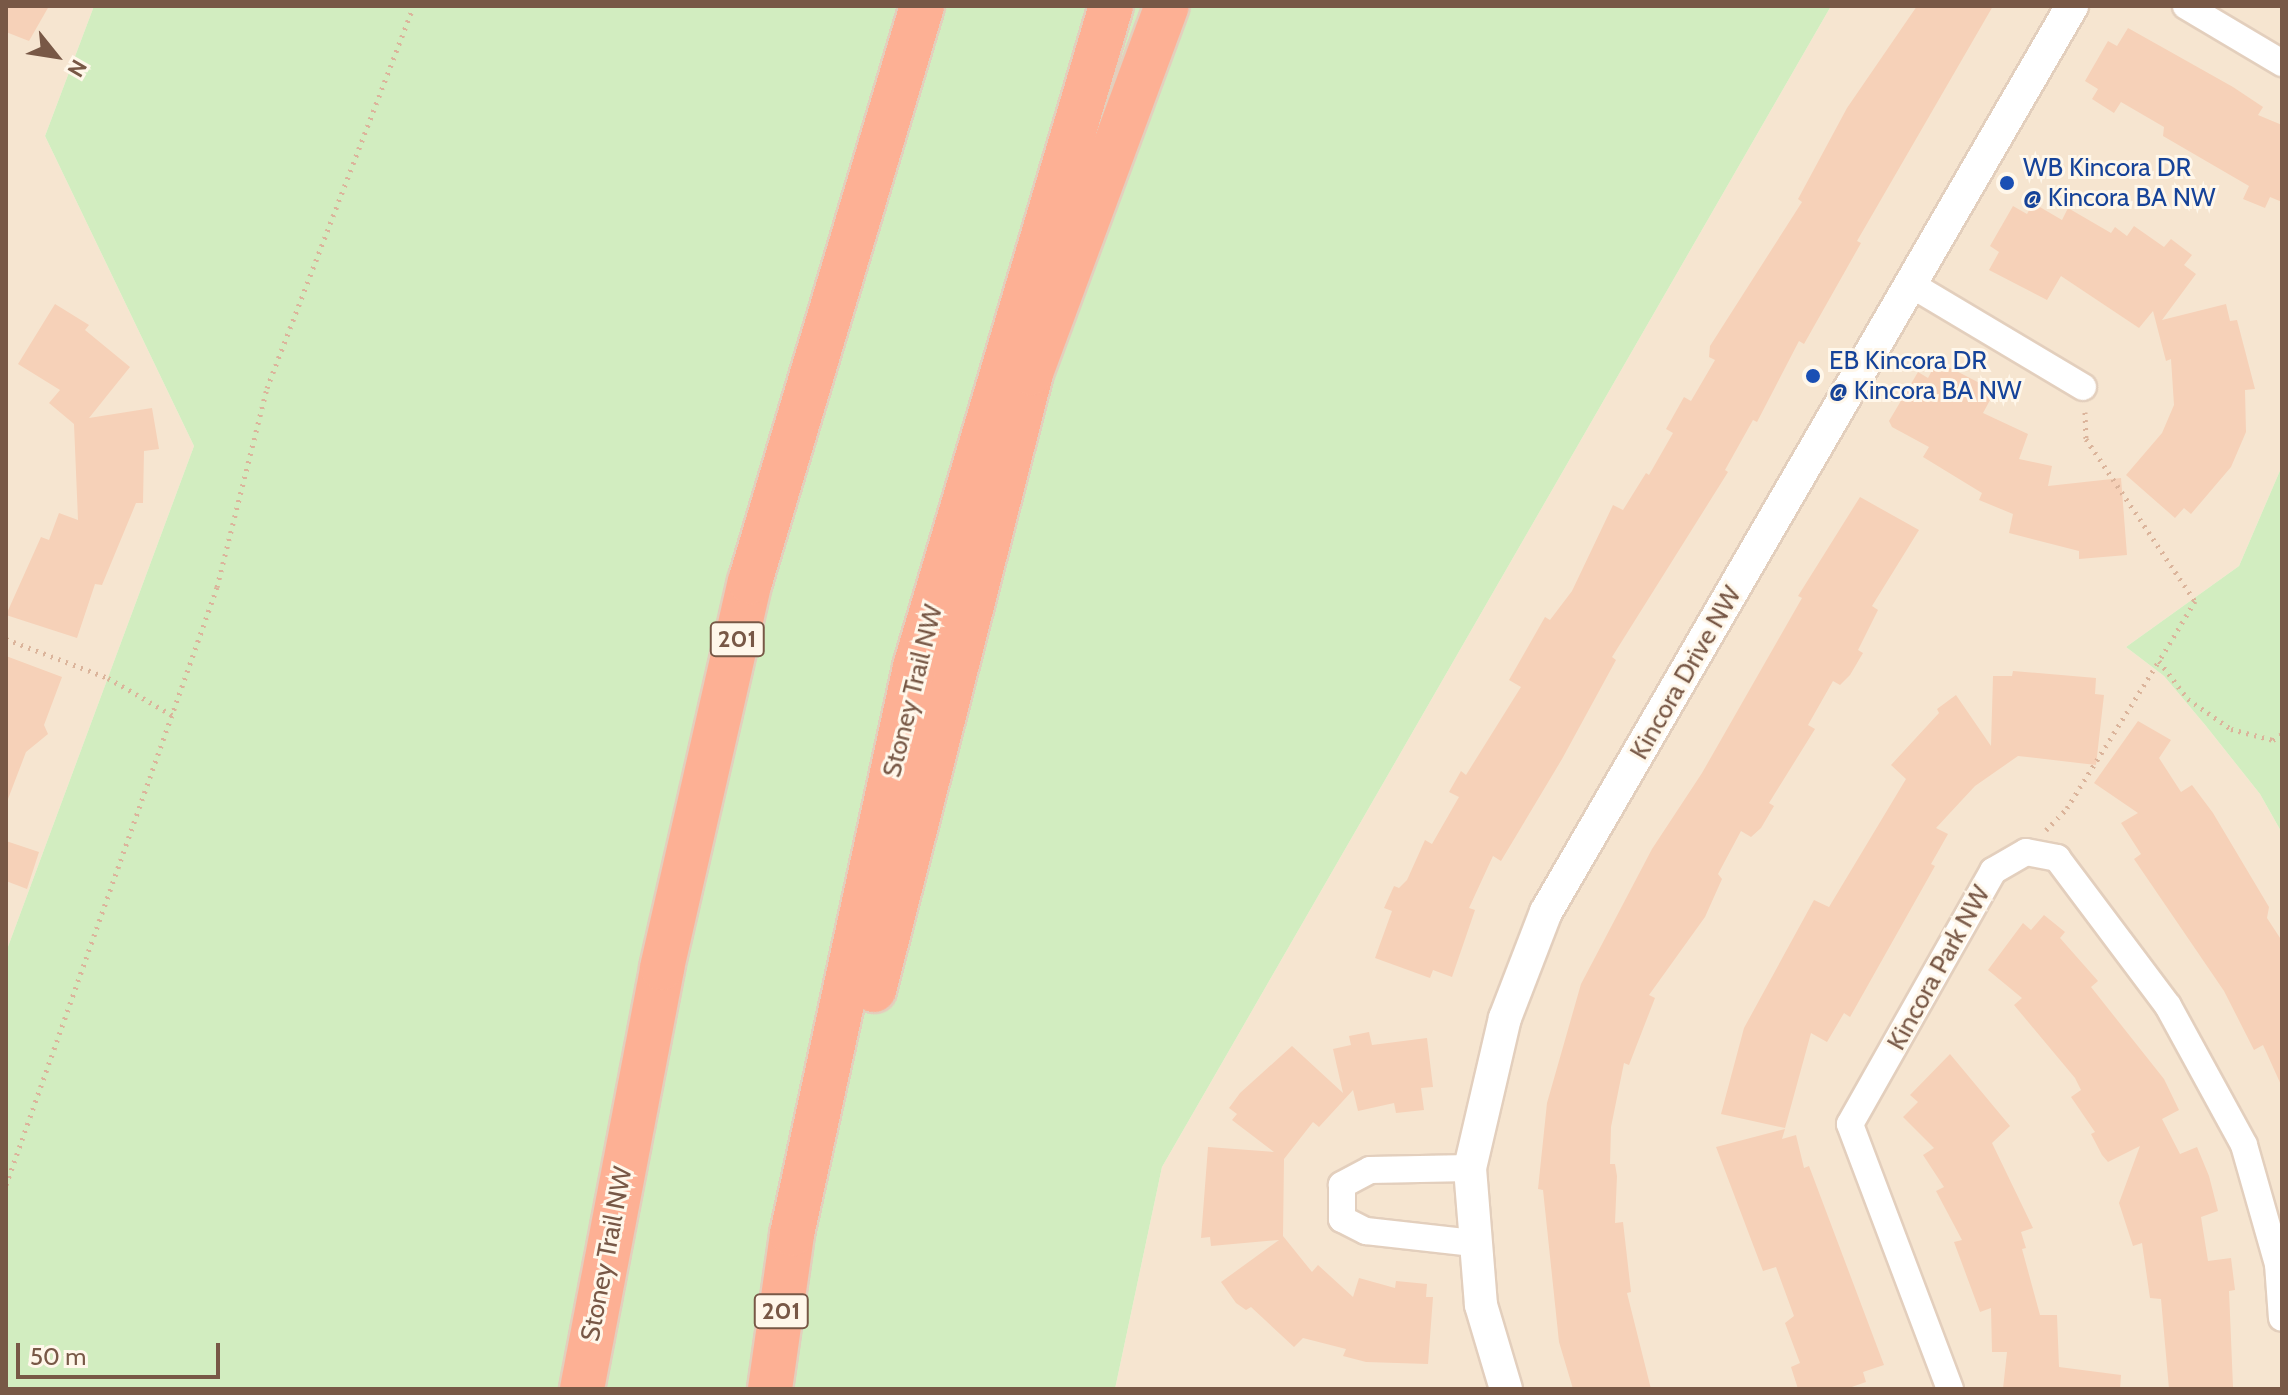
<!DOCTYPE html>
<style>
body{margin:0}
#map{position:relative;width:2288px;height:1395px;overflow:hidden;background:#fef3e2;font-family:Cabin,sans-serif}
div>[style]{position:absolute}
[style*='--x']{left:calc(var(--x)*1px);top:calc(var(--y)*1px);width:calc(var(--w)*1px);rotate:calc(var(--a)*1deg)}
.residential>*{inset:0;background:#f6e5d0}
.green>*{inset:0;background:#d2edc0}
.building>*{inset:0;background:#f6d1b8}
.path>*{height:5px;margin-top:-2.5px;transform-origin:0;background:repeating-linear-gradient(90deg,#dbb49b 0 2px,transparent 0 8px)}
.roads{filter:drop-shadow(2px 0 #e3cfbd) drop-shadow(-2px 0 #e3cfbd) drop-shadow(0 2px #e3cfbd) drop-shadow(0 -2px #e3cfbd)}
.minor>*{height:26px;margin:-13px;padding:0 13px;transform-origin:13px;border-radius:13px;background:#fff}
.tertiary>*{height:32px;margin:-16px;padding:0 16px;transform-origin:16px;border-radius:16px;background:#fff}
.motorway>*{height:44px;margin:-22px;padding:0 22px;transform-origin:22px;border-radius:22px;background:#fdb094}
.dots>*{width:22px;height:22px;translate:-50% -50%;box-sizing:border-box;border:4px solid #fff7ea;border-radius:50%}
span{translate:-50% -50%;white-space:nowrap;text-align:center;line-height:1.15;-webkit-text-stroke:6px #fff7ea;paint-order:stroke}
.shield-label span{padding:2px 6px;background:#fff7ea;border:2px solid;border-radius:6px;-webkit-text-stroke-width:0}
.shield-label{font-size:24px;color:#785846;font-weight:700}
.transit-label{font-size:26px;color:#164399}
.left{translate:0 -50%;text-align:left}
.street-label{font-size:26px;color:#785846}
.frame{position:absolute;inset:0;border:8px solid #785846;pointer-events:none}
.north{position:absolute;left:16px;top:16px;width:80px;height:80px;-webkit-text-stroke:6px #fff7ea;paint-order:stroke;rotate:120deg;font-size:22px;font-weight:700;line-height:32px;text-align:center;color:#785846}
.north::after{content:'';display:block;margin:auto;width:28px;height:36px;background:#785846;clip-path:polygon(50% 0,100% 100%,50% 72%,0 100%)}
.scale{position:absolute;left:16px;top:1343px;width:204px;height:36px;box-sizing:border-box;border:4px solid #785846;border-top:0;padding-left:10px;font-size:24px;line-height:28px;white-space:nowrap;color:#785846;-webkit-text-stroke:6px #fff7ea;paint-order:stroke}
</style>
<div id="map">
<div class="residential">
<div style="clip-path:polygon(6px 6px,94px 6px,45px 136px,194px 446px,6px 952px)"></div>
<div style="clip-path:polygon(1831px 6px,2282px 6px,2282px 466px,2239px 566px,2126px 647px,2164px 676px,2206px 726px,2260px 794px,2282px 833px,2282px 1389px,1115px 1389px,1162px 1167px)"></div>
</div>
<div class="green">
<div style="clip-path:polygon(94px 6px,1831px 6px,1162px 1167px,1115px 1389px,6px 1389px,6px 952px,194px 446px,45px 136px)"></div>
<div style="clip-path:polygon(2282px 466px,2282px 833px,2260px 794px,2206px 726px,2164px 676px,2126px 647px,2239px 566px)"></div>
</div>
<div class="building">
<div style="clip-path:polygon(6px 6px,49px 6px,29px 41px,6px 32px)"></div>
<div style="clip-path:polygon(1917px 6px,1993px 6px,1857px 241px,1861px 243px,1804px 344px,1799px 341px,1757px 422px,1753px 420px,1725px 470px,1728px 472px,1612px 657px,1616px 660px,1562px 759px,1501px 861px,1493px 856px,1469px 908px,1475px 910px,1452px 977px,1433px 970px,1430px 978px,1375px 958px,1392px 911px,1384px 908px,1394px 886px,1399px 888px,1407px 880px,1425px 840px,1432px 844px,1459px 797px,1449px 792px,1461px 771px,1466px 775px,1521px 687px,1509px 680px,1545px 617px,1550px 620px,1572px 591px,1613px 505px,1623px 510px,1646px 473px,1649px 475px,1673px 433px,1666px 429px,1684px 397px,1691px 401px,1715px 360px,1709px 357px,1710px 346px,1802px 202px,1798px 199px,1847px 108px)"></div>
<div style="clip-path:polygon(2128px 28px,2233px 87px,2263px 107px,2258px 115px,2282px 125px,2282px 202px,2270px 197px,2265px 208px,2243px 199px,2249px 186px,2163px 136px,2164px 127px,2121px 102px,2114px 113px,2092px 99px,2098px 89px,2085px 81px,2108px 41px,2117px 46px)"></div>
<div style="clip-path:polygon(2033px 203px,2062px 220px,2068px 208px,2111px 233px,2115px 227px,2127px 236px,2134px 226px,2164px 247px,2171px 239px,2192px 255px,2184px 265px,2196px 274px,2162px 320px,2226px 304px,2230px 321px,2237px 320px,2255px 389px,2245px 390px,2246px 432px,2231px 467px,2191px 514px,2184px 508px,2175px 518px,2126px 475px,2162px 433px,2174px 405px,2171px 359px,2166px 361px,2153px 311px,2139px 328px,2061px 276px,2047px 300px,1989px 270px,1999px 252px,1990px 246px,2013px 206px,2027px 214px)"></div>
<div style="clip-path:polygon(55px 304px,89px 325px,85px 330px,130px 367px,89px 418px,152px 408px,159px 449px,144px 451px,143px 503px,136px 503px,102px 585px,95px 584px,77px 638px,6px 615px,41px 537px,49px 540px,59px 513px,78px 520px,74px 424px,49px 403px,60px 390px,18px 364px)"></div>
<div style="clip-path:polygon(1937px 361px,1995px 391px,1983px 413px,2028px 434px,2019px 459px,2052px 466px,2048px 486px,2121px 478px,2127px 555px,2079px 559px,2079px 551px,2009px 533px,2013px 514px,1979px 500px,1982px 493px,1923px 457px,1929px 447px,1892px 427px,1889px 421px,1918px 372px,1928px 378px)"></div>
<div style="clip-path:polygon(1860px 497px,1919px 530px,1872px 606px,1878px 610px,1858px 650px,1863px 653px,1850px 675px,1840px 685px,1833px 681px,1808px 725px,1815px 729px,1769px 803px,1774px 806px,1761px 828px,1751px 837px,1741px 831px,1718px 874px,1722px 879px,1705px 917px,1649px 995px,1655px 998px,1629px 1065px,1624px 1063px,1611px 1127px,1610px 1164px,1615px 1164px,1617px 1176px,1615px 1223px,1623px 1222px,1631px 1292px,1627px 1293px,1651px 1389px,1573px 1389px,1559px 1342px,1543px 1190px,1538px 1189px,1547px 1103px,1581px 984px,1652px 849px,1702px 773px,1802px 598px,1798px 596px)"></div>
<div style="clip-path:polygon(6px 656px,62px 677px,44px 725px,48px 734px,26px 752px,8px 799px)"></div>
<div style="clip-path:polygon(2013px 671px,2096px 678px,2095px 694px,2104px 695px,2096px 765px,2018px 756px,1975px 786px,1936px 828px,1948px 834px,1931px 864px,1935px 866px,1850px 1017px,1844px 1013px,1827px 1042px,1811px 1033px,1785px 1128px,1721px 1114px,1744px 1028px,1814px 900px,1829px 907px,1906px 779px,1891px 765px,1939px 713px,1937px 709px,1956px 695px,1991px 746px,1993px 676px,2012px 676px)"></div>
<div style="clip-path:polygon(2138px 721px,2171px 740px,2159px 758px,2181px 792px,2192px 785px,2213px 813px,2269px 907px,2267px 918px,2282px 941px,2282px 1087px,2263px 1045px,2254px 1050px,2224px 991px,2134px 859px,2141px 854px,2121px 823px,2138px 813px,2094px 783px)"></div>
<div style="clip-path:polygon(6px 841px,39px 852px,27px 889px,6px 881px)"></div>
<div style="clip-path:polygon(2044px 915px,2065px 932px,2060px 938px,2098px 981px,2091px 987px,2164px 1079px,2179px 1110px,2162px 1119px,2180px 1154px,2197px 1147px,2209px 1176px,2218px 1211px,2201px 1217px,2208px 1261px,2231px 1258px,2235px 1290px,2229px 1291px,2233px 1387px,2169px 1389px,2161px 1299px,2150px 1298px,2142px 1243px,2133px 1246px,2119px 1203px,2140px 1146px,2108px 1162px,2102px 1155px,2091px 1134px,2095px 1132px,2071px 1097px,2081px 1090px,2075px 1078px,2014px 1005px,2022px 998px,1988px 970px,2023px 923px,2031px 930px)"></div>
<div style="clip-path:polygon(1369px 1032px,1372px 1045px,1427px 1038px,1433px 1087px,1421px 1088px,1424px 1110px,1396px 1113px,1394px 1103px,1358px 1111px,1353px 1090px,1319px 1127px,1313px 1122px,1284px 1159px,1283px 1236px,1312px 1272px,1318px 1265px,1353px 1297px,1359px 1278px,1395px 1288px,1396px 1281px,1427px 1284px,1426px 1297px,1433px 1297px,1428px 1364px,1366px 1362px,1343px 1356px,1346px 1349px,1303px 1338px,1294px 1347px,1251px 1307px,1246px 1310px,1236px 1303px,1221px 1282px,1279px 1240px,1211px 1246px,1210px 1237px,1201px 1238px,1208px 1147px,1274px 1152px,1232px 1120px,1237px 1114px,1229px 1108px,1240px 1093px,1292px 1046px,1343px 1093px,1333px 1049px,1351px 1045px,1349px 1036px)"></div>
<div style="clip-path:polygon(1950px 1054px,2010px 1126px,1992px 1143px,2033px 1228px,2021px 1232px,2026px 1248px,2022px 1249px,2040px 1315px,2057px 1315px,2059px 1367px,2121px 1375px,2120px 1389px,2003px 1389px,2007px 1352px,1992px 1352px,1991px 1308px,1980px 1312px,1954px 1242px,1962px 1240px,1936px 1191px,1944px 1187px,1923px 1155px,1934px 1148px,1903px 1117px,1918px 1102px,1910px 1095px)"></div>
<div style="clip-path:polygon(1785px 1129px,1782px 1139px,1796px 1135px,1804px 1168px,1809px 1166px,1884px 1365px,1863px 1372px,1866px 1382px,1846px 1389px,1798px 1389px,1791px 1367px,1800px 1363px,1785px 1323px,1794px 1316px,1776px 1267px,1763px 1271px,1716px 1147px)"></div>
</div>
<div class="path">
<div style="--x:2085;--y:412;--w:27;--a:88"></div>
<div style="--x:2086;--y:439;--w:195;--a:56.1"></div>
<div style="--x:2195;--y:601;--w:70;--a:121"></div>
<div style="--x:6;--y:639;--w:109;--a:20.9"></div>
<div style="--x:108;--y:678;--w:74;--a:30"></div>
<div style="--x:2046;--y:830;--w:30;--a:-46"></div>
<div style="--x:2067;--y:808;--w:173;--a:-58"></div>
<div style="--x:2159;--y:661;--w:48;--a:52.7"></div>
<div style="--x:2188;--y:699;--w:52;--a:34.9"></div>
<div style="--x:2231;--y:729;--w:43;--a:14.7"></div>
<div style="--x:2273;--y:740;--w:11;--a:-34"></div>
<div style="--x:6;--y:1185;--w:634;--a:-70.56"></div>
<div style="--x:217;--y:587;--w:205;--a:-75.9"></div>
<div style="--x:267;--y:388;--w:409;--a:-69"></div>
</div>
<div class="roads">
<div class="minor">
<div style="--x:2186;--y:6;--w:112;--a:30.7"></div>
<div style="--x:1912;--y:285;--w:199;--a:30.8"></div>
<div style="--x:1470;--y:1168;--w:100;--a:178.9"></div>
<div style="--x:1370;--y:1170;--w:32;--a:152"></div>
<div style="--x:1342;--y:1185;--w:34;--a:90"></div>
<div style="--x:1342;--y:1219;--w:27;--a:27"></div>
<div style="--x:1366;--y:1231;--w:108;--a:6.4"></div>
<div style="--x:1950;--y:1389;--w:283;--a:-110.7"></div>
<div style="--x:1850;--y:1124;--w:291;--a:-60.5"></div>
<div style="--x:1993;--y:871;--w:38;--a:-30"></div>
<div style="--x:2026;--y:852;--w:32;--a:11"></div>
<div style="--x:2057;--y:858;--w:185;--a:53.1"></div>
<div style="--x:2168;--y:1006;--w:158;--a:61.3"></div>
<div style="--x:2244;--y:1145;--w:124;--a:74.1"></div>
<div style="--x:2278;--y:1264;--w:54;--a:85.8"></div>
</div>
<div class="tertiary">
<div style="--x:1506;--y:1389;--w:88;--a:-106.6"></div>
<div style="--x:1481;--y:1305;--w:137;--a:-94.6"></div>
<div style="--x:1470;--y:1168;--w:154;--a:-76.9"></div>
<div style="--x:1505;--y:1018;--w:114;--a:-68.9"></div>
<div style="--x:1546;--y:912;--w:1048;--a:-59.86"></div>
</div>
<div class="motorway">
<div style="--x:874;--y:990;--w:637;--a:-75.72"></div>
<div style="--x:1031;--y:373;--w:391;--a:-69.7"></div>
<div style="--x:582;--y:1389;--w:429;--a:-79.2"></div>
<div style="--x:662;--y:968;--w:396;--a:-77.2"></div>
<div style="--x:750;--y:582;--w:601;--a:-73.37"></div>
<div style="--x:770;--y:1389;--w:157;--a:-81.9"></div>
<div style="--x:792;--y:1234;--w:580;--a:-77.76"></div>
<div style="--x:915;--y:667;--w:689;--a:-73.48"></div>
</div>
</div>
<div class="dots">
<div style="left:2007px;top:183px;background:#1a4fb4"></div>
<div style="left:1813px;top:376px;background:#1a4fb4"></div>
</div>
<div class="shield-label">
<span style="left:737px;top:639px">201</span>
<span style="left:781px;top:1311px">201</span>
</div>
<div class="transit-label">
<span class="left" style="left:2023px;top:183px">WB Kincora DR<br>@ Kincora BA NW</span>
<span class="left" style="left:1829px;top:376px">EB Kincora DR<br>@ Kincora BA NW</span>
</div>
<div class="street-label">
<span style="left:1686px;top:673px;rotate:-60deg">Kincora Drive NW</span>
<span style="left:913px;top:691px;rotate:-76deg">Stoney Trail NW</span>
<span style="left:1939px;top:968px;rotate:-61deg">Kincora Park NW</span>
<span style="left:607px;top:1254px;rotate:-79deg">Stoney Trail NW</span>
</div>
<div class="frame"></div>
<div class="north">N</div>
<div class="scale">50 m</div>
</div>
